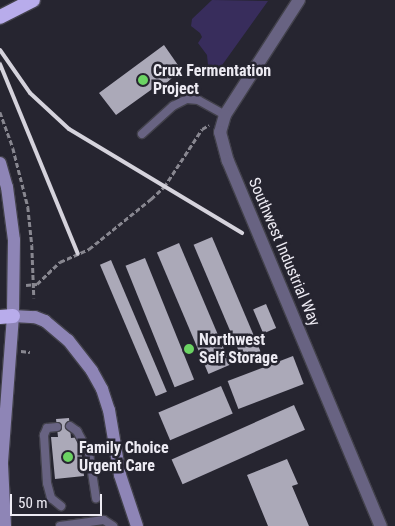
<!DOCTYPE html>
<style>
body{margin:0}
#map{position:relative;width:395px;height:526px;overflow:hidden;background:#262530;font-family:"Roboto Condensed",sans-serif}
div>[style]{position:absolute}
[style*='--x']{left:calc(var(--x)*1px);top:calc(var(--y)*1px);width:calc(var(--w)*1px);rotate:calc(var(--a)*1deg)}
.green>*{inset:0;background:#382d5c}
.building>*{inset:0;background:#aba9b8;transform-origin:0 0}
.path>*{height:2.5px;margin-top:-1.25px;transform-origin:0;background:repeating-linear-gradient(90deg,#888790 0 5px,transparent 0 7.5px)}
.roads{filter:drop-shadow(1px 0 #42414b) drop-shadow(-1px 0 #42414b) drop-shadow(0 1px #42414b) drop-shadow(0 -1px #42414b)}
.service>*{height:8px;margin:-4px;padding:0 4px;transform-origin:4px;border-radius:4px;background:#686382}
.minor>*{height:12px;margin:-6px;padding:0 6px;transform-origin:6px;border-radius:6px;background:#686382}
.secondary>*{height:12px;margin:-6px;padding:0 6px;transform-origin:6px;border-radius:6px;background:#8e85b6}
.trunk>*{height:14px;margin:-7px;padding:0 7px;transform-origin:7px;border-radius:7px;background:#b8aceb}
.rail>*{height:4px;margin:-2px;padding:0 2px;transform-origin:2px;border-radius:2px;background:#d5d3dc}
.dots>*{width:14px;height:14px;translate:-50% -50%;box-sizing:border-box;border:2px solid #262530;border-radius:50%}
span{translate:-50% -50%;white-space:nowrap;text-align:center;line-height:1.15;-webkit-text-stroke:5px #262530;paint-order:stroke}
.poi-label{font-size:16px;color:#edebf3;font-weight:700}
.left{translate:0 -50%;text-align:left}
.street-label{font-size:16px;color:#edebf3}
.scale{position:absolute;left:10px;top:494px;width:92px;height:22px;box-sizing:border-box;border:2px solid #edebf3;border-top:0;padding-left:6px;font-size:15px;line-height:18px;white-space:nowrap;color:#edebf3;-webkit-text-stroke:4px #262530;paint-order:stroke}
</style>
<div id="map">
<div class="green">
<div style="clip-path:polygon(212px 0,268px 1px,220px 68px,213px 69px,208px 65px,207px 55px,198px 43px,202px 37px,200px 33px,191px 26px,192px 19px)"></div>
</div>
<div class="building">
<div style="clip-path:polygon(164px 45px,180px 68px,170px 75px,172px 78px,164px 85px,162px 82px,116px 115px,99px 93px)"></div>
<div style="left:212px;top:237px;width:124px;height:20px;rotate:67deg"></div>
<div style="left:179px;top:243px;width:132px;height:24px;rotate:67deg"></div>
<div style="left:145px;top:258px;width:131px;height:21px;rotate:68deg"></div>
<div style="left:111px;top:260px;width:143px;height:12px;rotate:67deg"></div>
<div style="left:266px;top:304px;width:26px;height:14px;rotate:67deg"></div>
<div style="left:293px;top:356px;width:30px;height:70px;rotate:69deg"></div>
<div style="left:221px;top:386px;width:30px;height:68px;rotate:67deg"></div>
<div style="left:294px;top:405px;width:27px;height:134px;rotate:66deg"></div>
<div style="clip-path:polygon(69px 418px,71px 438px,80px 437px,84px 476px,55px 479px,51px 437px,58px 437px,56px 419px)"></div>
<div style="clip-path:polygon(287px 459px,298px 484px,292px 486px,309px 526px,268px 526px,247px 475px)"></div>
</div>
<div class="path">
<div style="--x:0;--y:112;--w:38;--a:70"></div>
<div style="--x:13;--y:148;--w:61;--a:75.7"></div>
<div style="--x:28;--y:207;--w:38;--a:84"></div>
<div style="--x:32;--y:245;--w:53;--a:87.8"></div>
<div style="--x:26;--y:285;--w:11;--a:-5"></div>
<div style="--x:37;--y:284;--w:32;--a:-44"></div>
<div style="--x:60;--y:262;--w:32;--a:-24"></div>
<div style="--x:89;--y:249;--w:80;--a:-38.9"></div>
<div style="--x:151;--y:199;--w:18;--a:-43"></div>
<div style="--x:164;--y:187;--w:69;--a:-56.8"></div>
<div style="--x:202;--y:129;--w:8;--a:-30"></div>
<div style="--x:21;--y:351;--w:9;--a:6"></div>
</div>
<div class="roads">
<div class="service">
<div style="--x:142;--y:134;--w:42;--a:-42.1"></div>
<div style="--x:173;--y:106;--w:16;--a:-27"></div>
<div style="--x:187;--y:99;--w:11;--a:5"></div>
<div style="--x:198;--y:100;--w:31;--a:29"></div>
<div style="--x:70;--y:426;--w:9;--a:36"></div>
<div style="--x:77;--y:431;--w:25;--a:61"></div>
<div style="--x:89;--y:453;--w:46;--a:81.2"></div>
<div style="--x:57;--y:427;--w:10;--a:174"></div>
<div style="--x:47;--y:428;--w:8;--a:113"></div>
<div style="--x:44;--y:435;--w:48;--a:86.4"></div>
<div style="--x:47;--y:483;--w:16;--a:75"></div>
<div style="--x:51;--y:498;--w:13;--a:39"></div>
<div style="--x:60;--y:526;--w:44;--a:-7.8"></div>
<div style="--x:104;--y:520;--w:11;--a:34"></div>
</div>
<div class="minor">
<div style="--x:299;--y:0;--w:137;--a:122.8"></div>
<div style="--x:225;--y:115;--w:18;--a:106"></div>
<div style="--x:220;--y:132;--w:30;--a:75"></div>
<div style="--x:228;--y:161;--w:396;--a:67.3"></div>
</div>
<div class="secondary">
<div style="--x:0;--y:163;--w:25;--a:74"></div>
<div style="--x:7;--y:187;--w:53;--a:82.5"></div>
<div style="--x:14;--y:240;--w:76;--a:90.8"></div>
<div style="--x:13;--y:316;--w:148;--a:94.3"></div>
<div style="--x:2;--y:464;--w:62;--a:87.2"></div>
<div style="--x:13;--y:316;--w:22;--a:3"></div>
<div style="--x:35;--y:317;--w:11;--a:22"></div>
<div style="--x:45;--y:321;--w:30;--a:40"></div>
<div style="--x:68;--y:340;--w:39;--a:52"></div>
<div style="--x:92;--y:371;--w:21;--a:61"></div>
<div style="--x:102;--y:389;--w:22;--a:72"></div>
<div style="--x:109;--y:410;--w:66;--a:80.4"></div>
<div style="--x:120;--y:475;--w:54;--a:71.6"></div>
</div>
<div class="trunk">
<div style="--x:0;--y:17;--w:37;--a:-27"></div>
<div style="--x:0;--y:317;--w:13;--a:-4"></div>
</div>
</div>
<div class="rail">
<div style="--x:0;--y:50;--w:52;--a:55.1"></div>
<div style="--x:30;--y:93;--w:53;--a:42.7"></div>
<div style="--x:69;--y:129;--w:202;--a:31"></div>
<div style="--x:0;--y:64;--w:205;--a:67.7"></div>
</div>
<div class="dots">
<div style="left:143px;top:80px;background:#6bd363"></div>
<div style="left:189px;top:349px;background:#6bd363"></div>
<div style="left:68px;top:457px;background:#6bd363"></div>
</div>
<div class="poi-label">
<span class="left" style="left:153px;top:80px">Crux Fermentation<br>Project</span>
<span class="left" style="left:199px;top:349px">Northwest<br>Self Storage</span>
<span class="left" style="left:79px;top:457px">Family Choice<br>Urgent Care</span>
</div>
<div class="street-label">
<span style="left:284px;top:252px;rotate:67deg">Southwest Industrial Way</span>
</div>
<div class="scale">50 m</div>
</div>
